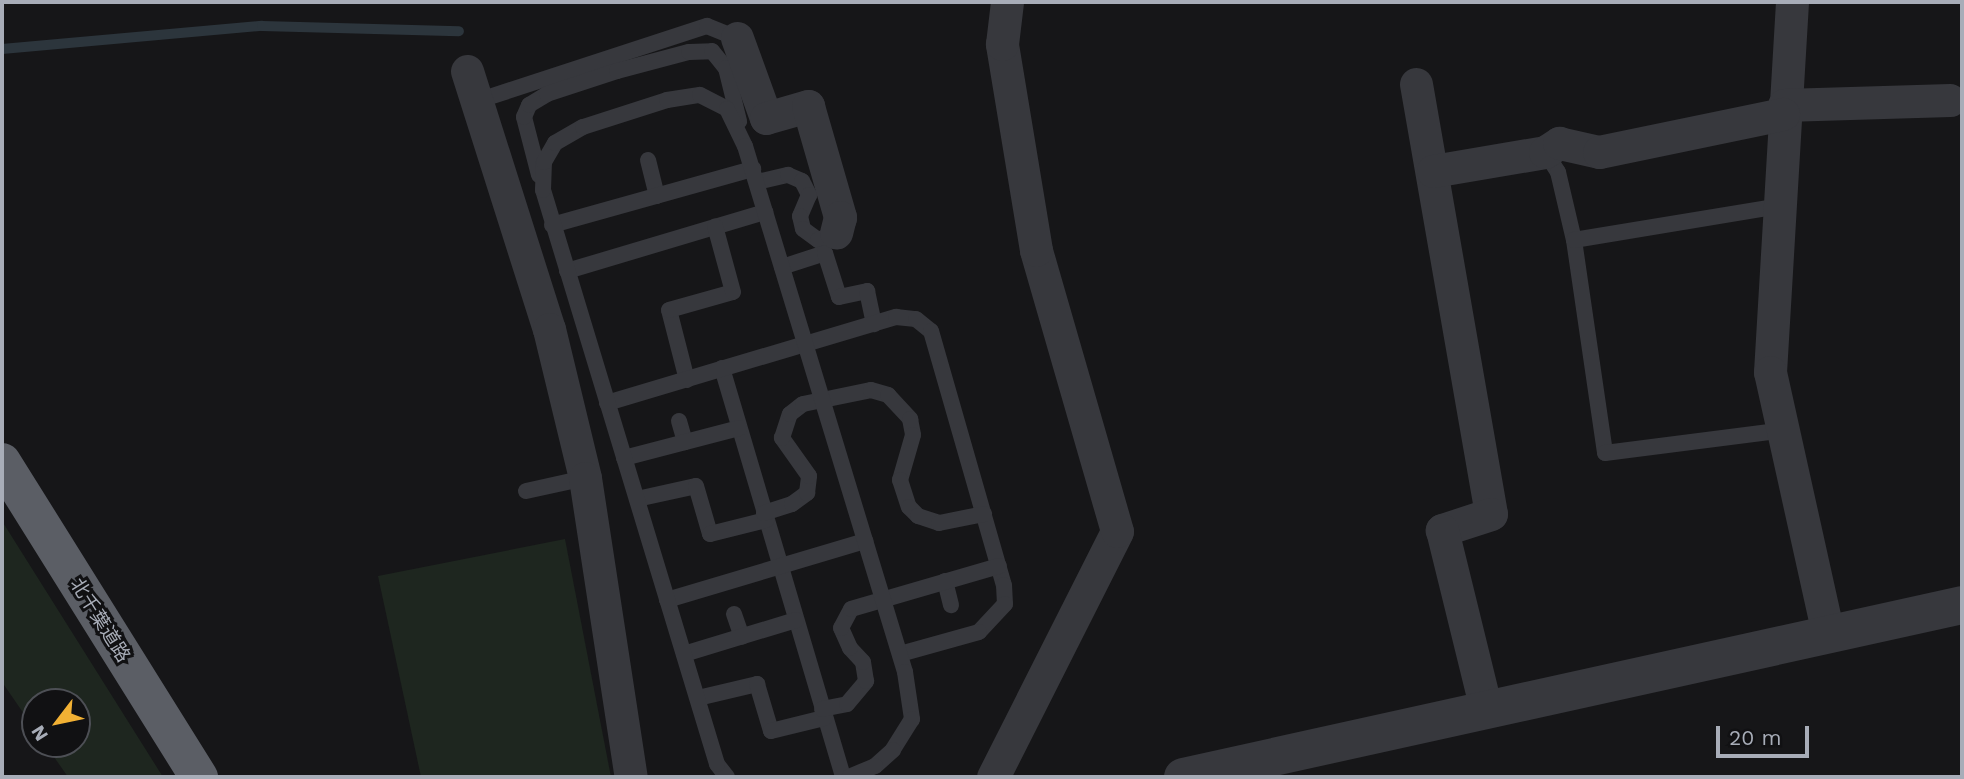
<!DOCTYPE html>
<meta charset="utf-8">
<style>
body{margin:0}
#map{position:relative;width:1964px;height:779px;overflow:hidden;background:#161618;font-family:"Work Sans","Noto Sans JP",sans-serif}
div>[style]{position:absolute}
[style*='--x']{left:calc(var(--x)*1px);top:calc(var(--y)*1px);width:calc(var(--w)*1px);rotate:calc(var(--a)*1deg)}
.green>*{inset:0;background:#1e261f}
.stream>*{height:10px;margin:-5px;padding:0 5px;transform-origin:5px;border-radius:5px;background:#2c353c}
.service>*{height:16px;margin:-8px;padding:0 8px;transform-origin:8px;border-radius:8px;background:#37383d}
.minor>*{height:33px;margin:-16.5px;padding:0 16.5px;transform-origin:16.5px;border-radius:16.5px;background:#37383d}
.tertiary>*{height:38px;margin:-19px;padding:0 19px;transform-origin:19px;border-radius:19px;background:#37383d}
.trunk>*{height:38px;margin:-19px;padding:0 19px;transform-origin:19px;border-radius:19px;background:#5b5e65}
span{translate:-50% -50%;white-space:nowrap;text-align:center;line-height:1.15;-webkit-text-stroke:6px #111113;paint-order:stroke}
.street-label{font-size:19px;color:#a8adb8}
.frame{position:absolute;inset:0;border:4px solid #a8adb8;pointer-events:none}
.north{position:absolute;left:21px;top:688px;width:70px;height:70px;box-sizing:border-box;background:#111113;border:2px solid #4d4f55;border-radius:50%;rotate:238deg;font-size:19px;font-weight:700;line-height:28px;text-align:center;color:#a8adb8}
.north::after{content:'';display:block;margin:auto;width:24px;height:32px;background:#f2b134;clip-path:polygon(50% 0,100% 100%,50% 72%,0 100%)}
.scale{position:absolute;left:1716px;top:726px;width:93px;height:32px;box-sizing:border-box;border:4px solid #a8adb8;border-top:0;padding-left:9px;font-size:21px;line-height:24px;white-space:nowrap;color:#a8adb8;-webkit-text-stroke:5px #111113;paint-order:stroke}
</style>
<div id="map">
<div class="green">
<div style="clip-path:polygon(2px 521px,163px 777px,68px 777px,45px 744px,77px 744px,77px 702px,35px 702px,35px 730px,2px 682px)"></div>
<div style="clip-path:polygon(565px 539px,611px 777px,421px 777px,378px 576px)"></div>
</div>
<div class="stream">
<div style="--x:2;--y:49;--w:261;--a:-5.1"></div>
<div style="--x:262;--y:26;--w:197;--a:1.5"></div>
</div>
<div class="service">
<div style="--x:477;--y:101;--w:242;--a:-18.1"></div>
<div style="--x:707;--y:26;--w:32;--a:22"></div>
<div style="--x:1545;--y:152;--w:24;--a:57"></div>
<div style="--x:1558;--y:172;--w:70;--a:76.8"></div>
<div style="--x:1574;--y:240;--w:215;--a:81.7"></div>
<div style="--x:1605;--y:453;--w:180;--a:-7.3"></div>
<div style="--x:648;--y:160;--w:37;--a:76"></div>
<div style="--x:539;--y:175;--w:60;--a:-104.5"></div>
<div style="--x:524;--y:117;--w:13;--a:-67"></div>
<div style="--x:529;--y:105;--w:21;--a:-31"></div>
<div style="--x:547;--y:94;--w:74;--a:-18.2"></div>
<div style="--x:617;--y:71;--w:74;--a:-14.8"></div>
<div style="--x:689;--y:52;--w:23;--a:-2"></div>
<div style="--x:712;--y:51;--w:22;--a:51"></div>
<div style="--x:726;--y:68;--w:55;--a:76.2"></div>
<div style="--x:757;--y:182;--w:32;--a:-13"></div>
<div style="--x:788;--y:175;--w:15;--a:23"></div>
<div style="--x:802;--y:181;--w:16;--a:63"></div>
<div style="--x:809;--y:195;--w:23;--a:113"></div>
<div style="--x:800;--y:216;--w:13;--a:77"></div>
<div style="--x:803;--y:229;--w:19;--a:36"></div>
<div style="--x:818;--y:240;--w:19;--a:-21"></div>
<div style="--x:552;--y:225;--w:209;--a:-15.6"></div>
<div style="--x:1574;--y:240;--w:208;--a:-9.4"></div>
<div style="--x:782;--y:267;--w:45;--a:-18"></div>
<div style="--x:825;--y:253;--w:46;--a:72.3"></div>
<div style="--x:839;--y:297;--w:29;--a:-12"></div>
<div style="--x:867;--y:291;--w:34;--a:78"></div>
<div style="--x:567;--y:271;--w:207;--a:-16.6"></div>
<div style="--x:722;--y:368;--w:427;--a:73.5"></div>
<div style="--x:687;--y:380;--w:72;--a:-104.4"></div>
<div style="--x:669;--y:310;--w:66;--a:-15.7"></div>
<div style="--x:733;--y:292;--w:68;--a:-105.3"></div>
<div style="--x:607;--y:403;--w:302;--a:-16.6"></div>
<div style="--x:896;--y:317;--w:20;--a:6"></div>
<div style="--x:916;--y:319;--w:19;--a:39"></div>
<div style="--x:931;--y:331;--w:264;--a:74"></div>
<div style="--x:1004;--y:585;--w:19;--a:87"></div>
<div style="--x:1005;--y:604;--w:38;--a:133"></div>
<div style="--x:979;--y:632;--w:82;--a:164.4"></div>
<div style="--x:679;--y:421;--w:22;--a:74"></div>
<div style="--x:624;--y:458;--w:119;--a:-14.6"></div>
<div style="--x:526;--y:491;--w:60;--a:-12.4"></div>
<div style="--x:637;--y:499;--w:60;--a:-12.4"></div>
<div style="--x:696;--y:486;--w:50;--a:73.7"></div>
<div style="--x:710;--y:534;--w:58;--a:-14"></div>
<div style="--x:764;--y:513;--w:29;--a:-18"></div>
<div style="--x:792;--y:504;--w:19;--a:-36"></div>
<div style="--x:807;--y:493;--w:17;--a:-83"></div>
<div style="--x:809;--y:476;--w:47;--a:-125.4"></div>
<div style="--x:782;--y:438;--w:25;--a:-72"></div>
<div style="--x:790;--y:414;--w:16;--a:-38"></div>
<div style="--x:803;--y:404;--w:69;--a:-11.6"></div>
<div style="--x:871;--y:390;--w:18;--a:16"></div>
<div style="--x:888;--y:395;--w:33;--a:47"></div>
<div style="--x:910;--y:419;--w:16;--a:79"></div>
<div style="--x:913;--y:435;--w:47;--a:106.1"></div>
<div style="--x:900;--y:480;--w:28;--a:72"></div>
<div style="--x:909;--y:507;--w:13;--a:45"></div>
<div style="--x:918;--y:516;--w:22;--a:18"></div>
<div style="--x:939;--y:523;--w:46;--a:-11.3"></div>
<div style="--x:945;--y:581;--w:25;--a:76"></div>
<div style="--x:667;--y:600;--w:207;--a:-16.6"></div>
<div style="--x:734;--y:614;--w:24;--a:71"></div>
<div style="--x:684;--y:654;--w:117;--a:-16.9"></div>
<div style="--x:698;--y:698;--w:61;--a:-13.3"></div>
<div style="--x:757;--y:684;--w:49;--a:73.4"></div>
<div style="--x:771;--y:731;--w:55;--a:-13.8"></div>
<div style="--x:822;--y:709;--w:25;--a:-11"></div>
<div style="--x:847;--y:704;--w:30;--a:-50"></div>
<div style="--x:866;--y:681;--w:19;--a:-99"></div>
<div style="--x:863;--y:662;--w:19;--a:-133"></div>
<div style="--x:850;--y:648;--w:22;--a:-114"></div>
<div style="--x:841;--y:628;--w:21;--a:-62"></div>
<div style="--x:851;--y:609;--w:154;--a:-16.2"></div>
<div style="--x:727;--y:777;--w:16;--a:-128"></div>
<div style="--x:717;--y:764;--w:600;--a:-106.86"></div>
<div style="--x:543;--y:190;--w:28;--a:-88"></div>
<div style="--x:544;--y:162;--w:22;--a:-60"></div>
<div style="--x:555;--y:143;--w:32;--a:-30"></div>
<div style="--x:583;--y:127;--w:88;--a:-17.8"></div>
<div style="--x:667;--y:100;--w:33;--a:-9"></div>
<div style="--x:700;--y:95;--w:30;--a:27"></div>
<div style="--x:727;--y:109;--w:41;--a:64.1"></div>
<div style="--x:745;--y:146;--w:550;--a:73.08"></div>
<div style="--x:905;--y:672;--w:48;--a:81.5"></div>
<div style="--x:912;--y:719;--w:36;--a:122"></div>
<div style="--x:893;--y:750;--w:24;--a:138"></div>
<div style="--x:875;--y:766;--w:28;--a:157"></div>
</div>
<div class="minor">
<div style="--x:1792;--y:2;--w:371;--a:93.4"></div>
<div style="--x:1770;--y:372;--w:267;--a:77.5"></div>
<div style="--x:737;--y:38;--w:85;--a:70.1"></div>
<div style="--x:766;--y:118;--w:44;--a:-15.9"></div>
<div style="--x:808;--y:106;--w:116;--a:73.9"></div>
<div style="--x:840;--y:217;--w:16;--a:104"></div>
<div style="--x:467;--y:71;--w:271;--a:72.4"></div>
<div style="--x:549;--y:329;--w:153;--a:76.4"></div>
<div style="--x:585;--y:478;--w:303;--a:81.3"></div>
<div style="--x:1416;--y:84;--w:436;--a:80.1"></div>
<div style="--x:1491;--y:514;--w:52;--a:161.9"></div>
<div style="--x:1442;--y:530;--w:184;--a:76.2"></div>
<div style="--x:1784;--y:105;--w:166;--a:-1.7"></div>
<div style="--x:1433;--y:171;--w:114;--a:-9.6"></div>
<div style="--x:1545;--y:152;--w:17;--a:-33"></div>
<div style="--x:1559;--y:143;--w:41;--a:12.7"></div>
<div style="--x:1599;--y:152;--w:188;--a:-11.7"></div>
<div style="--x:993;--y:777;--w:275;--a:-63.2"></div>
<div style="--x:1117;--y:531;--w:292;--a:-106.1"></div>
<div style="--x:1036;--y:250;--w:209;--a:-99.4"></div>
<div style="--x:1002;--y:44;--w:42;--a:-83.2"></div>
</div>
<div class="tertiary">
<div style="--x:1183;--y:777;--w:798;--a:-12.45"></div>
</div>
<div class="trunk">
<div style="--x:2;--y:462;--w:372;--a:58"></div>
</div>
<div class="street-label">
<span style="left:100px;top:620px;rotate:58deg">北千葉道路</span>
</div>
<div class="frame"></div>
<div class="north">N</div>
<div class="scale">20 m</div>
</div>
